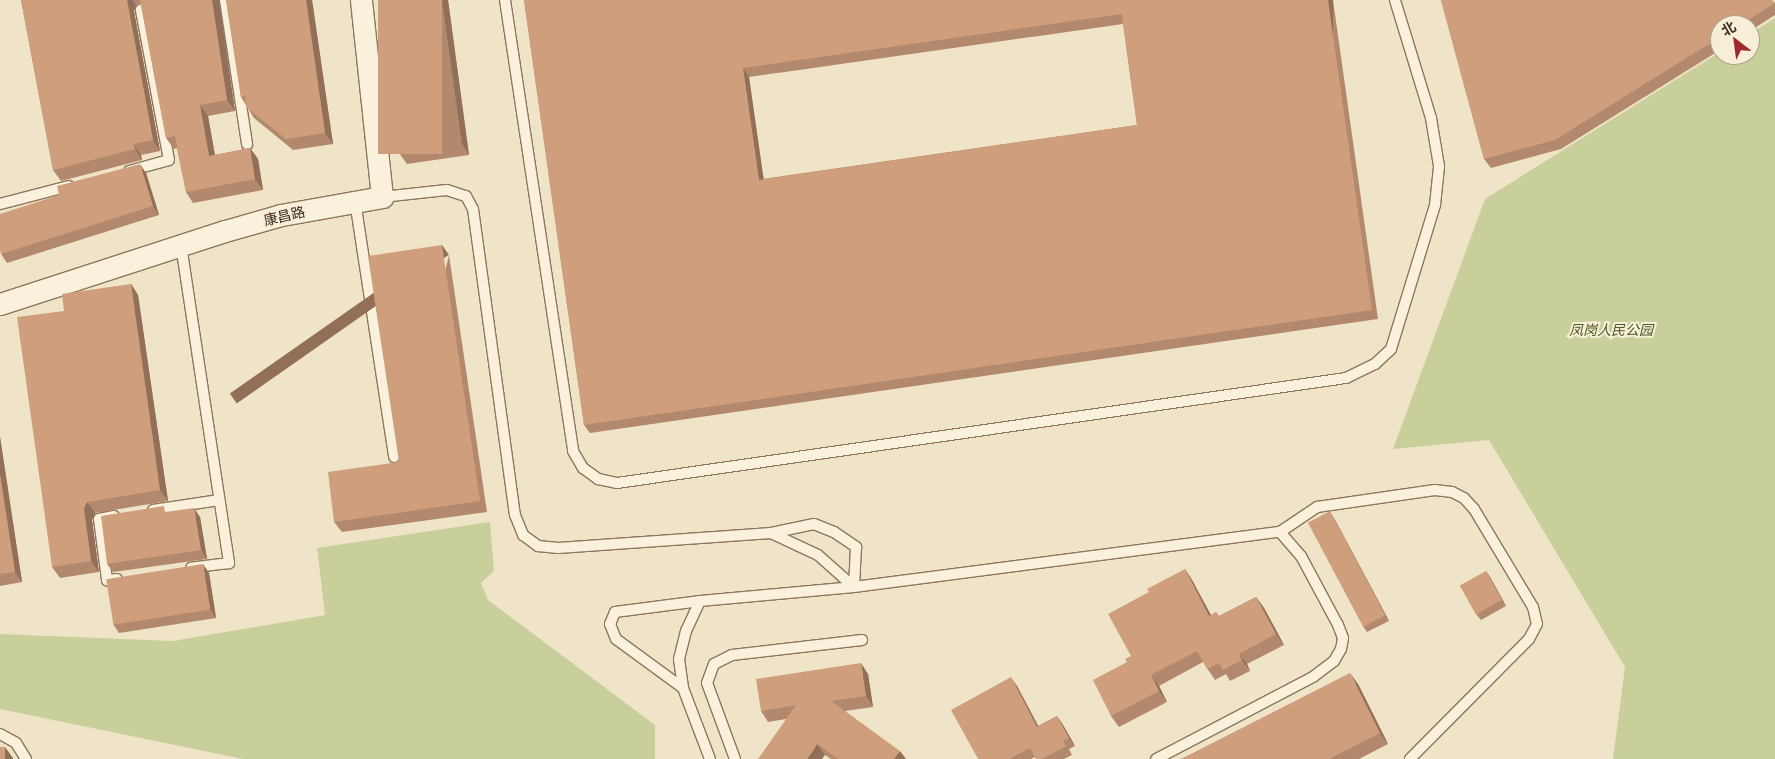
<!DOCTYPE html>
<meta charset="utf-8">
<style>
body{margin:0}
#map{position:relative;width:1775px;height:759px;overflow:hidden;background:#f0e4c8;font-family:Literata,"Noto Sans SC",serif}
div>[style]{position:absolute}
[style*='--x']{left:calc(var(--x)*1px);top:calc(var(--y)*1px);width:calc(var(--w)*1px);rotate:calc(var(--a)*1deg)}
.green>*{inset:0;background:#c9cf9b}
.roads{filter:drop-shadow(1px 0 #8d765c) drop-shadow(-1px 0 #8d765c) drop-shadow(0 1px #8d765c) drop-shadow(0 -1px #8d765c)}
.service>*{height:10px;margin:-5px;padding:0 5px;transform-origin:5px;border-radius:5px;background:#faf1dc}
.minor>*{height:21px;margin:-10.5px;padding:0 10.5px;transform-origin:10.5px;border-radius:10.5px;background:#faf1dc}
.wall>*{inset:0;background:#b2896c}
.shaded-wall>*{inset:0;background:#916f58;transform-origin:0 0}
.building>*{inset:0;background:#cf9f7d;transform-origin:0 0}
span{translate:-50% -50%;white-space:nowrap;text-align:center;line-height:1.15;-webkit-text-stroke:4px #f7eed8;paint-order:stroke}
.street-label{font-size:14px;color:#3d2e20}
.park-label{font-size:14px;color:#4d5a26;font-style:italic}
.north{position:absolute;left:1710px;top:15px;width:50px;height:50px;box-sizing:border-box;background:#f7eed8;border:1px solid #ada18e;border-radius:50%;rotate:330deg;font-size:14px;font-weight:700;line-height:20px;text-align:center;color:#3d2e20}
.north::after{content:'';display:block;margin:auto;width:18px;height:22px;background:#9e2a2b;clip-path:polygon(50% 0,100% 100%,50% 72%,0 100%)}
</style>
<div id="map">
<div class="green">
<div style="clip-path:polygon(1775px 18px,1775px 759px,1613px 759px,1625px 667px,1489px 440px,1393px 449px,1485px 199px,1720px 52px,1720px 55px,1750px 55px,1750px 34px)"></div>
<div style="clip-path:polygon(490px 522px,494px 571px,481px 583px,488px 600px,655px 725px,655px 759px,243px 759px,0 709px,0 634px,173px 641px,325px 615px,317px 548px)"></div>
</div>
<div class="roads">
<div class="service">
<div style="--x:225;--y:0;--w:146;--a:81.3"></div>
<div style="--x:505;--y:0;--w:456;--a:81.4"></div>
<div style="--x:573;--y:451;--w:20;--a:60"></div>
<div style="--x:583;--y:468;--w:19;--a:36"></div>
<div style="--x:598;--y:479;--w:19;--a:12"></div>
<div style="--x:617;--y:483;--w:737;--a:-8.2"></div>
<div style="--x:1346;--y:378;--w:32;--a:-26"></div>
<div style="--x:1375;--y:364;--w:22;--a:-43"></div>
<div style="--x:1391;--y:349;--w:151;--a:-73"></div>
<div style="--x:1435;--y:205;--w:39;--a:-84"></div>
<div style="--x:1439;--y:166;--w:49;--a:-99.5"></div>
<div style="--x:1431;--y:118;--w:123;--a:-107"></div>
<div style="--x:129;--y:171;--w:41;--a:-15.4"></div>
<div style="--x:169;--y:160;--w:153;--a:-100.6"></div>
<div style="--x:382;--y:197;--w:65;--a:-6.1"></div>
<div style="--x:447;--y:190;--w:20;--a:18"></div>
<div style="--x:466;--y:196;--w:15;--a:62"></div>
<div style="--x:473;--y:209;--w:309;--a:82.2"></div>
<div style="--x:515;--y:515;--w:22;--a:68"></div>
<div style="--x:523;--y:535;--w:19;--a:36"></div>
<div style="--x:538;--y:546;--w:20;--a:6"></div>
<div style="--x:558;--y:548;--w:214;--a:-4"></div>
<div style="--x:355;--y:201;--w:259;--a:81.3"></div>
<div style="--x:0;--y:204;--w:71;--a:-14.6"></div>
<div style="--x:181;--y:245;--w:322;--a:81.4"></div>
<div style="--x:229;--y:563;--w:38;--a:173"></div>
<div style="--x:153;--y:510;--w:67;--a:-8.6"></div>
<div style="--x:114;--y:516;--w:15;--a:169"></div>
<div style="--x:99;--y:519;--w:62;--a:82.5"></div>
<div style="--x:107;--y:580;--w:10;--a:-6"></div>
<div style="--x:814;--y:524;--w:22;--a:22"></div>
<div style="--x:834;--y:532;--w:27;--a:34"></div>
<div style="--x:856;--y:547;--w:40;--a:92.9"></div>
<div style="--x:854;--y:587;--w:48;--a:-138.4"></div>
<div style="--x:818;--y:555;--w:52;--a:-154.9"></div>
<div style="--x:771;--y:533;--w:44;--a:-11.8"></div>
<div style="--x:1280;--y:532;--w:45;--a:-34"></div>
<div style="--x:1317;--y:507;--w:119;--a:-8.2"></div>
<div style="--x:1435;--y:490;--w:17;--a:7"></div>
<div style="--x:1452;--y:492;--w:13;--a:27"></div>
<div style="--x:1464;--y:498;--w:15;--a:48"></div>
<div style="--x:1474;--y:509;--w:114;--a:59"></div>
<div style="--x:1533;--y:607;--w:17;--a:77"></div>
<div style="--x:1537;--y:624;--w:17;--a:118"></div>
<div style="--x:1529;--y:639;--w:169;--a:134.8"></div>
<div style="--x:700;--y:601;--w:33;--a:115"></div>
<div style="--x:686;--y:631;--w:29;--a:104"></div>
<div style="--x:679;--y:659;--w:29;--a:82"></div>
<div style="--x:683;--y:688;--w:76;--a:69.2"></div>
<div style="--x:683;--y:688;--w:83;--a:-143.8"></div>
<div style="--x:616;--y:639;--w:16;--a:-112"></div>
<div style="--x:610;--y:624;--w:13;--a:-67"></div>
<div style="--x:615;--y:612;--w:86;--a:-7.4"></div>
<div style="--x:700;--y:601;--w:155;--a:-5.2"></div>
<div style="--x:854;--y:587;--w:430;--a:-7.4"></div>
<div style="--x:1280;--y:532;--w:32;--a:49"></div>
<div style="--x:1301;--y:556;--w:78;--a:61.8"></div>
<div style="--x:1338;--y:625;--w:14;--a:69"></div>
<div style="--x:1343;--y:638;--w:11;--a:100"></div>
<div style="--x:1341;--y:649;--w:14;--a:120"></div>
<div style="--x:1334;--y:661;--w:26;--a:143"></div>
<div style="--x:1313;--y:677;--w:177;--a:152.4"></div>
<div style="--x:0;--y:734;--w:18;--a:29"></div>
<div style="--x:16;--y:743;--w:19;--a:58"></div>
<div style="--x:735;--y:759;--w:81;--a:-110.2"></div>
<div style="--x:707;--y:683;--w:20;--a:-70"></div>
<div style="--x:714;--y:664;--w:20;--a:-27"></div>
<div style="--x:732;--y:655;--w:131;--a:-6.6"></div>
</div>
<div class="minor">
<div style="--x:0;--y:304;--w:237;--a:-18"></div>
<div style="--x:225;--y:231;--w:58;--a:-15.9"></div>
<div style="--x:281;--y:215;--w:103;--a:-10.1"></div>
<div style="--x:382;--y:197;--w:198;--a:-96.1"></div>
</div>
</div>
<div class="wall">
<div style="clip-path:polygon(21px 0,219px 0,235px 111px,208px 116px,215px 155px,250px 148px,258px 159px,263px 190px,193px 203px,186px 192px,177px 148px,174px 149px,166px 138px,141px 4px,140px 3px,136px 5px,134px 11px,160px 151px,141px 155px,142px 160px,61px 181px,53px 170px)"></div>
<div style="clip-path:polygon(226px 0,312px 0,333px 144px,293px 150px,254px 118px,241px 97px)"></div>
<div style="clip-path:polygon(378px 0,448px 0,469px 155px,407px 164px,399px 153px)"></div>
<div style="clip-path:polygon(evenodd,524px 0,1333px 0,1378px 319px,590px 433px,584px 425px,524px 0,1123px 24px,1137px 125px,763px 179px,749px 77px,1123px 24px)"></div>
<div style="clip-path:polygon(1441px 0,1772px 0,1775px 3px,1775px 15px,1750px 31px,1750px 25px,1720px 25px,1720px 50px,1561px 149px,1491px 168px,1484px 159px)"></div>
<div style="clip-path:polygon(146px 173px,159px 215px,7px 263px,1px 254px)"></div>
<div style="clip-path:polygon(449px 255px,487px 512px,342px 532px,334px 522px,399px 462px)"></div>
<div style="clip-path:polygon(131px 284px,138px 295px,168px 501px,95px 513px,92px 520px,99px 572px,60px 578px,52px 567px,64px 311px)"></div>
<div style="clip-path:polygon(0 437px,22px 582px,0 586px)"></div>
<div style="clip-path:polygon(168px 512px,200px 517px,207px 559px,113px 572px,107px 564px)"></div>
<div style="clip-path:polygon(1334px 518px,1389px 621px,1367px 632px,1363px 626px)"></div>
<div style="clip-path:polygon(1185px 569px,1192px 580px,1211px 615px,1216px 612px,1219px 616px,1256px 597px,1264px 608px,1284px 645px,1247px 664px,1250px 671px,1230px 681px,1226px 674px,1215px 680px,1203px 662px,1159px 686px,1167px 702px,1119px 727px,1111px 716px,1127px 662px,1131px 656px,1149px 592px)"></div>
<div style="clip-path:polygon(1486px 571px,1490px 577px,1506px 606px,1481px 620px,1476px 614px)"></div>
<div style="clip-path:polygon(209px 573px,216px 618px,119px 633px,113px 624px)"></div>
<div style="clip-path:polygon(868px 674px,873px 707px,845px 711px,906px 759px,831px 759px,825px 755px,786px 719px,768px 722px,761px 711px)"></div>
<div style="clip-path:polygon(1358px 684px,1388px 744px,1359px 759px,1181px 759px)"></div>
<div style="clip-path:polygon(1017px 686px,1038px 726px,1057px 716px,1063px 725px,1075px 746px,1069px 749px,1072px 755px,1064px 759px,1036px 759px,1035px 757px,1031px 759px,978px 759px)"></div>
</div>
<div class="shaded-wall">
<div style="clip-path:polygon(127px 0,133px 0,136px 5px,134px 11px,160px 151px,153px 140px)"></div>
<div style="clip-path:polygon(212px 0,219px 0,235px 111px,227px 100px)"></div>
<div style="clip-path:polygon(306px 0,312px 0,333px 144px,325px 133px)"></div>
<div style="clip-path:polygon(442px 0,448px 0,469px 155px,462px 144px)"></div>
<div style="left:1328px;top:0;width:5px;height:313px"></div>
<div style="clip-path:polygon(743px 68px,749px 77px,765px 188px,759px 180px)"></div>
<div style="clip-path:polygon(200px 105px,208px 116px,217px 167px,209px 156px)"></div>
<div style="clip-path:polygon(133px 144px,141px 155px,142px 160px,135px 149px)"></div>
<div style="clip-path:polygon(250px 148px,258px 159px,263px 190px,255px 179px)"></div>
<div style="clip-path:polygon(140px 164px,146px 173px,159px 215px,153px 206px)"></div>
<div style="left:442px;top:245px;width:12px;height:259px;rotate:55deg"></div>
<div style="clip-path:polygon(131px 284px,138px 295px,168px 501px,160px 490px)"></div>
<div style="clip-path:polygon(0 437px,22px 582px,15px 572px,0 474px)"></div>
<div style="clip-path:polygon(87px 502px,95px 513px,92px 520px,99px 572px,91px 561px,84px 509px)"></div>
<div style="clip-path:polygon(194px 508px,200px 517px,207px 559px,201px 550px)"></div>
<div style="clip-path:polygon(1330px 511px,1334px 518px,1389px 621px,1385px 615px)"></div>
<div style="clip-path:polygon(203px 564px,209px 573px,216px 618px,210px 609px)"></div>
<div style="clip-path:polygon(1185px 569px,1192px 580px,1217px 627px,1209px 616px)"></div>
<div style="clip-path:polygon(1486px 571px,1490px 577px,1506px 606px,1502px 600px)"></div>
<div style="clip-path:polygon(1256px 597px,1264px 608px,1284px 645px,1276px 634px)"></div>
<div style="clip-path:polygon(1239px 654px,1247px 664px,1250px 671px,1242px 660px)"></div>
<div style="clip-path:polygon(861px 663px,868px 674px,873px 707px,866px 696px)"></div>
<div style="clip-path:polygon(1350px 673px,1358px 684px,1388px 744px,1380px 733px)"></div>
<div style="clip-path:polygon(1151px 675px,1159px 686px,1167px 702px,1159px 691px)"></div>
<div style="clip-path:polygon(1011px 677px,1017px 686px,1043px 735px,1037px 727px)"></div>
<div style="clip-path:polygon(1057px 716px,1063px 725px,1075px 746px,1069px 738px)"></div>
<div style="clip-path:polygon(817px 744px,825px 755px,822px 759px,807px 759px)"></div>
<div style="clip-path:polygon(5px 747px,13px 758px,13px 759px,5px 759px)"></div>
<div style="clip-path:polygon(900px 751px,906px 759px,894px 759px)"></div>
</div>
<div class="building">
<div style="clip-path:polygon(21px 0,127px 0,153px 140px,133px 144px,135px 149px,53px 170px)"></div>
<div style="clip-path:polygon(140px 0,212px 0,227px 100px,200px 105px,209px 156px,250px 148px,255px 179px,186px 192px,175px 136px,166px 138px)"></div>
<div style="clip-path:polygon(226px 0,306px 0,325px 133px,286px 139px,246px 107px,245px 96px,241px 97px)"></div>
<div style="left:378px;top:0;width:64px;height:154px"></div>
<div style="clip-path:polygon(evenodd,524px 0,1328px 0,1372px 310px,584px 425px,524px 0,1122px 14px,1137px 125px,759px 180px,743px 68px,1122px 14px)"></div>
<div style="clip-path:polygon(1441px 0,1772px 0,1775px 3px,1740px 25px,1720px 25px,1720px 37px,1555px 140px,1484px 159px)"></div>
<div style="clip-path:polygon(140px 164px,153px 206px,1px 254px,0 251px,0 214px,59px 195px,57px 186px)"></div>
<div style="clip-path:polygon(442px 245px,480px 501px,334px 522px,328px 472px,399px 462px,368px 256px)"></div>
<div style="clip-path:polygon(131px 284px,160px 490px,87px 502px,84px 509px,91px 561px,52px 567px,17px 317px,64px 311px,62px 294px)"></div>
<div style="clip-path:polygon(0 474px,15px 572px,0 574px)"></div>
<div style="clip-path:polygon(164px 506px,165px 512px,194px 508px,201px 550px,107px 564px,101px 516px)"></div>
<div style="left:1330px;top:511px;width:118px;height:25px;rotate:62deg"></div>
<div style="left:203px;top:564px;width:46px;height:98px;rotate:81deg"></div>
<div style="clip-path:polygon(1185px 569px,1209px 616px,1216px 612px,1218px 617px,1256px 597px,1276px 634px,1239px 654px,1242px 660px,1223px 670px,1219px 663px,1207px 669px,1197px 651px,1151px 675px,1159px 691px,1111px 716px,1093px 680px,1127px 662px,1125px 659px,1131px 656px,1108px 614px,1149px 592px,1147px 589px)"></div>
<div style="left:1486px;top:571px;width:33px;height:30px;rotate:61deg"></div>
<div style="clip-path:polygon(861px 663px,866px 696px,831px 701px,900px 751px,894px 759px,838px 759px,817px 744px,807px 759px,758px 759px,796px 705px,761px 711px,756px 679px)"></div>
<div style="clip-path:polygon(1350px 673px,1380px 733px,1329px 759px,1181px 759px)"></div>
<div style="clip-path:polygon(1011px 677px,1037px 727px,1057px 716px,1069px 738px,1063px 741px,1066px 746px,1042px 759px,1036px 759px,1030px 748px,1009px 759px,978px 759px,951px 710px)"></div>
<div style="left:0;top:747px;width:5px;height:12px"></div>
</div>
<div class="street-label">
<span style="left:284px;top:215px;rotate:-13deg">康昌路</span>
</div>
<div class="park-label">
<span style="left:1611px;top:329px">凤岗人民公园</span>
</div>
<div class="north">北</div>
</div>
